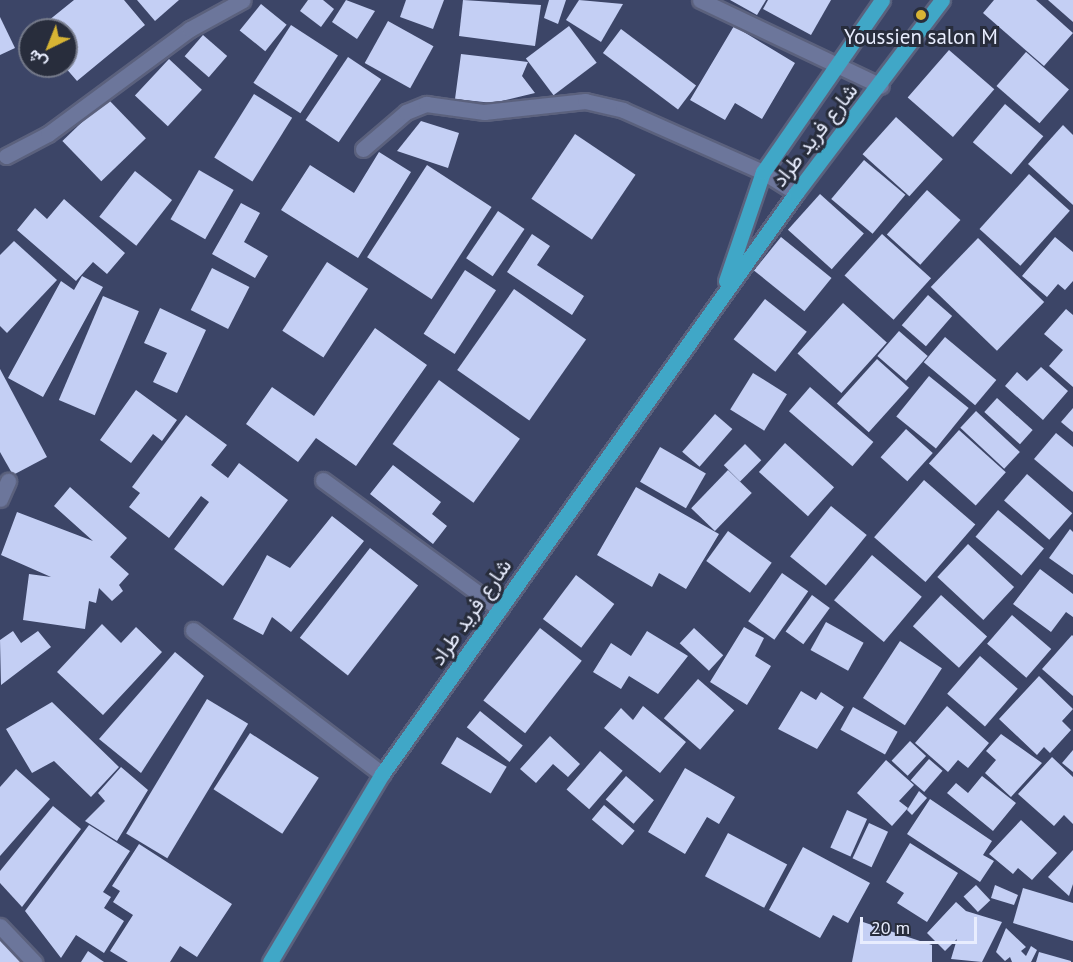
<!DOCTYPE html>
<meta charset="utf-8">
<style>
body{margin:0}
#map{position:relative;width:1073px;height:962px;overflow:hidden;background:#3c4567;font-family:"PT Sans",Vazirmatn,sans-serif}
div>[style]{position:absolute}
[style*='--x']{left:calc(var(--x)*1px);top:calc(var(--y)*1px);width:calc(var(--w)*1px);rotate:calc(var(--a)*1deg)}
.building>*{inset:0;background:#c4cff4;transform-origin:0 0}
.roads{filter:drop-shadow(2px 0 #5b617d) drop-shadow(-2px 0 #5b617d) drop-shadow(0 2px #5b617d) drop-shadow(0 -2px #5b617d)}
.minor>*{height:15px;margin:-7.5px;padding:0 7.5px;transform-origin:7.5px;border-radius:7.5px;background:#6c769b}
.major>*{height:15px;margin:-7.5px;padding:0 7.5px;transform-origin:7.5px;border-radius:7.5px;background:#40a7c7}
.dots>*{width:16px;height:16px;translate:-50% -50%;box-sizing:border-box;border:3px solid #282d3c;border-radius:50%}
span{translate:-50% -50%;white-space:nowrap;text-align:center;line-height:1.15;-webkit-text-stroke:6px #282d3c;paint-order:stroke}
.poi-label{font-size:21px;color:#e8edfe}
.street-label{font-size:21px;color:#e8edfe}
.north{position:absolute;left:18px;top:18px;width:60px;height:60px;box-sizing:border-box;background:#282d3c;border:2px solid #757a8a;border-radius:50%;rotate:223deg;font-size:16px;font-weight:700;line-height:24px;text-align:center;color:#e8edfe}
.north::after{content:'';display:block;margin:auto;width:21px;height:27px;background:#d7b434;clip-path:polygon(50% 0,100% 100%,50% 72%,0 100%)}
.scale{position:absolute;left:860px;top:917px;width:117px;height:27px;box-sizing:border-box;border:3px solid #e8edfe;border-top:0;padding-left:8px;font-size:18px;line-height:21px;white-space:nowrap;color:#e8edfe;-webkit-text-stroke:4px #282d3c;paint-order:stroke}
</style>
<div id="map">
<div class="building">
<div style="clip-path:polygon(74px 0,124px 0,145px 25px,77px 81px,64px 66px,66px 30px,45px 30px,43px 25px)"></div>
<div style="clip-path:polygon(137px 0,179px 0,155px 21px)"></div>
<div style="clip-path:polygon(308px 0,323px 0,334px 9px,321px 27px,300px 11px)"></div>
<div style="clip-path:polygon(346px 0,375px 11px,357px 39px,332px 22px)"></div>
<div style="clip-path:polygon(406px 0,444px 0,433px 29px,400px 17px)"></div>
<div style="clip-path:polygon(463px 0,541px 5px,535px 46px,459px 36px)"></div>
<div style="clip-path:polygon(549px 0,566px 0,558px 24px,544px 18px)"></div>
<div style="clip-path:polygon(579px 0,623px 4px,601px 42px,566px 20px)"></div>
<div style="clip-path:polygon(730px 0,766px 0,757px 15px)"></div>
<div style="clip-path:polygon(768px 0,831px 0,811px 35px,763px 9px)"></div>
<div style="clip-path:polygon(994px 0,1036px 0,1073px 33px,1044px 66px,983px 13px)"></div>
<div style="clip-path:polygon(1048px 0,1073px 0,1073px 22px)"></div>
<div style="left:261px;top:4px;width:33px;height:34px;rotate:39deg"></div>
<div style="clip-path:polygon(0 17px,15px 48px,0 55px)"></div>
<div style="left:388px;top:21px;width:52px;height:48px;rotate:29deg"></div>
<div style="left:291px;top:25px;width:56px;height:69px;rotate:33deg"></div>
<div style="left:569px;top:26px;width:46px;height:54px;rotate:53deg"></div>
<div style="clip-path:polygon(734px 26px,795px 63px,762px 119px,735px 103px,725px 120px,690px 100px)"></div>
<div style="left:621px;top:29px;width:94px;height:30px;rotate:37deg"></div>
<div style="left:203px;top:35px;width:32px;height:28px;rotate:41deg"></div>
<div style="left:949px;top:50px;width:60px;height:63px;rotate:41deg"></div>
<div style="left:1026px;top:52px;width:57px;height:45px;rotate:41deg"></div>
<div style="clip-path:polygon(461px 54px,528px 62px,522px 76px,535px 93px,493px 103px,455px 99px)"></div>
<div style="left:348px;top:57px;width:40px;height:76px;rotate:34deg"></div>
<div style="left:169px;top:59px;width:45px;height:50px;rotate:43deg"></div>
<div style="left:254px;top:94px;width:45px;height:75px;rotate:32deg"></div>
<div style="left:107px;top:98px;width:56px;height:62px;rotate:46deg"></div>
<div style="left:1005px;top:104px;width:50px;height:50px;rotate:40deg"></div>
<div style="left:896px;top:117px;width:63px;height:50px;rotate:42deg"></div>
<div style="clip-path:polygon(421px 121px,459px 133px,448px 168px,397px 151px)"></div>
<div style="clip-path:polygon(1063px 125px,1073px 135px,1073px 205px,1028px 164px)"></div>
<div style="left:575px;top:134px;width:73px;height:78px;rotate:34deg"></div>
<div style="clip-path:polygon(379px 152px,411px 172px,358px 258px,281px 210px,310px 165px,354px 193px)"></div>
<div style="left:864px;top:160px;width:54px;height:51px;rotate:40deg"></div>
<div style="left:427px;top:165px;width:77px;height:110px;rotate:33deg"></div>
<div style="left:199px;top:170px;width:40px;height:57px;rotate:30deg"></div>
<div style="left:135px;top:171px;width:47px;height:58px;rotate:38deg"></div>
<div style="left:1029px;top:174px;width:55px;height:74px;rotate:42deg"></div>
<div style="left:927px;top:190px;width:45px;height:60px;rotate:42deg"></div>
<div style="left:820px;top:194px;width:59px;height:48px;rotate:42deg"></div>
<div style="clip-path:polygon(64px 199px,125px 253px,107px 274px,93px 262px,76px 281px,17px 230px,35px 208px,47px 219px)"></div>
<div style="clip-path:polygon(241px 203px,260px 213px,244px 242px,268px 256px,255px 278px,212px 254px)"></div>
<div style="left:498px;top:211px;width:32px;height:57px;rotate:34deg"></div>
<div style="clip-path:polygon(532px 234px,550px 246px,537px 265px,584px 296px,572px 315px,507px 272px)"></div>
<div style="left:882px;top:234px;width:66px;height:56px;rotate:42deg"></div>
<div style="left:781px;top:237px;width:65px;height:43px;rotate:39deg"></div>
<div style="clip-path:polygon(1055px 237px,1073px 252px,1073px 281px,1065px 290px,1058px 284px,1047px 297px,1022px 276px)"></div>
<div style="left:978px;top:238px;width:92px;height:68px;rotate:44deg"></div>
<div style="clip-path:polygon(14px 241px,57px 280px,7px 333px,0 326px,0 255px)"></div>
<div style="left:327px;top:262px;width:49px;height:82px;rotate:33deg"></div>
<div style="left:212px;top:268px;width:42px;height:47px;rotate:27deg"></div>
<div style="left:465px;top:270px;width:37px;height:76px;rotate:33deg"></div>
<div style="clip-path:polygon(82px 276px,103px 287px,43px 397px,8px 378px,61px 281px,74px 290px)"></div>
<div style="left:514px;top:289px;width:88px;height:99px;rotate:35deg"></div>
<div style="left:928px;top:295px;width:32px;height:40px;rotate:41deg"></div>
<div style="left:103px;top:296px;width:39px;height:113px;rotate:23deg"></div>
<div style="left:765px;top:299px;width:53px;height:51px;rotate:38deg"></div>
<div style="left:843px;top:303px;width:59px;height:68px;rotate:42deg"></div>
<div style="clip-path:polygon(160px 308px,206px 330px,177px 393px,153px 382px,167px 353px,144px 343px)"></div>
<div style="clip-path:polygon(1066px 309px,1073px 315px,1073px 387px,1049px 366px,1063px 350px,1044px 334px)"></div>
<div style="clip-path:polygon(375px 328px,427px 365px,356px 466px,316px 438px,298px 462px,246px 424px,272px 387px,314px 416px)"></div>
<div style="left:899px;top:331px;width:38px;height:33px;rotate:41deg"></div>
<div style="left:945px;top:337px;width:67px;height:33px;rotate:40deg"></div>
<div style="left:877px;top:359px;width:43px;height:60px;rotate:42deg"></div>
<div style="clip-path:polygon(1041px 367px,1068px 391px,1043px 420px,1005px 386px,1017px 372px,1027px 381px)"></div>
<div style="clip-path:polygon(0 369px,47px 457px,13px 475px,0 452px)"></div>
<div style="left:753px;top:373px;width:40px;height:43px;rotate:32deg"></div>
<div style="left:929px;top:376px;width:51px;height:52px;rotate:39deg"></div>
<div style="left:439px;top:380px;width:100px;height:79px;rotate:36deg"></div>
<div style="left:810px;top:387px;width:84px;height:32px;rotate:41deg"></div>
<div style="clip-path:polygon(136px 390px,177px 420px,162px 441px,153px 434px,131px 463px,100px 440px)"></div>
<div style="left:997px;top:398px;width:48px;height:19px;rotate:42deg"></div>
<div style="clip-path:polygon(1073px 408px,1073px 432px,1061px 422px)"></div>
<div style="left:976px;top:411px;width:60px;height:23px;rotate:43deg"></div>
<div style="left:715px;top:414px;width:23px;height:50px;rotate:41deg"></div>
<div style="clip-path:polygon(186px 415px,227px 445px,211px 465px,228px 478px,239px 463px,288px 500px,223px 586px,174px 549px,209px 502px,201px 496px,169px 538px,129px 507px,140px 493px,132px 487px)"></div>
<div style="left:906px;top:429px;width:36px;height:38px;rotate:42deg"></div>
<div style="left:959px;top:430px;width:63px;height:45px;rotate:42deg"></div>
<div style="clip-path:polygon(1056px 433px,1073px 447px,1073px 492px,1034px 459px)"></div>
<div style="left:785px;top:443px;width:66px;height:39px;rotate:42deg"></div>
<div style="left:745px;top:444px;width:23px;height:30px;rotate:45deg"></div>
<div style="left:660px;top:447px;width:53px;height:40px;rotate:30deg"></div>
<div style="clip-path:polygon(393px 465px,441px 502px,432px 514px,447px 526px,433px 544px,370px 494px)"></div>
<div style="left:728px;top:470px;width:33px;height:53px;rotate:44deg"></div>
<div style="left:1027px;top:474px;width:60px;height:35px;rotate:41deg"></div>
<div style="left:924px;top:480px;width:68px;height:76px;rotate:41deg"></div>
<div style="clip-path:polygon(70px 487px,127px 538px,110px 557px,129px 574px,119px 585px,123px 591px,112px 601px,99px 588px,96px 603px,89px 601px,85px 629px,23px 620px,29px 574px,51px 577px,1px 555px,17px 512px,93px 541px,54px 506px)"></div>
<div style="clip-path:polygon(636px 487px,719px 534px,686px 589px,659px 573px,652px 587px,597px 555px)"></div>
<div style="left:831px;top:506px;width:46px;height:65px;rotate:39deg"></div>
<div style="left:998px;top:510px;width:60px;height:35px;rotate:40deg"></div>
<div style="clip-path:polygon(332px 516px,364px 541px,291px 632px,272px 617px,263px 635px,233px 619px,267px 555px,290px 568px)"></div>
<div style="clip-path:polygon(1070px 529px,1073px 532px,1073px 575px,1049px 558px)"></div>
<div style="left:728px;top:531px;width:54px;height:37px;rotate:36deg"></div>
<div style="left:968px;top:544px;width:63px;height:45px;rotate:43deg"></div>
<div style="left:370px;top:548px;width:61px;height:114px;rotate:38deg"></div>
<div style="left:872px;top:555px;width:65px;height:59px;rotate:40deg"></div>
<div style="clip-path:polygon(1040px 569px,1073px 594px,1073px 617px,1066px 612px,1051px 632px,1013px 604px)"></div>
<div style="left:782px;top:573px;width:32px;height:59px;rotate:35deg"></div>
<div style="left:576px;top:575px;width:48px;height:55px;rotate:37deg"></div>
<div style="left:812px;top:595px;width:22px;height:45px;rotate:36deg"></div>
<div style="left:941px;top:595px;width:62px;height:42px;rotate:42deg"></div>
<div style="left:1012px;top:615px;width:52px;height:38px;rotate:41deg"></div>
<div style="left:826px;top:622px;width:43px;height:32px;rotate:29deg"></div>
<div style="clip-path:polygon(102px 624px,121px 643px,136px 627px,162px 652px,103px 715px,57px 672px)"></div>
<div style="clip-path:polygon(744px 627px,764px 638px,755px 656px,771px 666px,747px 705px,710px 682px)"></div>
<div style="left:540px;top:628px;width:53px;height:92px;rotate:38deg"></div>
<div style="left:694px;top:628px;width:40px;height:21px;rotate:43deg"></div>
<div style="clip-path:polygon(13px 631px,21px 643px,38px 631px,51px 647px,1px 685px,0 640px)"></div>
<div style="clip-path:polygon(647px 631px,688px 656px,658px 694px,629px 676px,621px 689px,593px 672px,611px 643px,631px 656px)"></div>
<div style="clip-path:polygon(1072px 635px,1073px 636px,1073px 696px,1042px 669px)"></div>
<div style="left:900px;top:641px;width:50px;height:68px;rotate:33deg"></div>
<div style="clip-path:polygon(175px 652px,204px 676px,141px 773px,99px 739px)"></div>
<div style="left:980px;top:656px;width:50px;height:50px;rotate:41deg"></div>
<div style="clip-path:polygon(1039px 676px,1073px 709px,1062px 721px,1071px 730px,1050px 753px,1044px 747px,1037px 755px,999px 719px)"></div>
<div style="left:698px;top:679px;width:48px;height:52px;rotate:41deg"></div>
<div style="clip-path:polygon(801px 691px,816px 700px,821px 692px,844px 707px,817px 749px,778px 729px)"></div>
<div style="left:207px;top:699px;width:48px;height:157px;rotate:31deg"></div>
<div style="clip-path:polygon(52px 702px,119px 767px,91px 797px,54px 761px,32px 773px,6px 729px)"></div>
<div style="clip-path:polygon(643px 706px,686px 742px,660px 773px,604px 728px,621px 708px,633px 720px)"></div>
<div style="clip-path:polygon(947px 706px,989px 743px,968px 768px,958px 760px,948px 772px,915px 743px)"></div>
<div style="left:853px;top:707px;width:51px;height:26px;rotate:29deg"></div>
<div style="left:480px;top:711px;width:55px;height:21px;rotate:39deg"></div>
<div style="left:250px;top:733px;width:82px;height:67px;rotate:33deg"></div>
<div style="clip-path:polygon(1001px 734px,1042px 763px,1011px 797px,985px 773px,996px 760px,986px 751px)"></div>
<div style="clip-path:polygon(550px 736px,580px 764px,568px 777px,553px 764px,536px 783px,520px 769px)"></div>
<div style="left:457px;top:737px;width:58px;height:31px;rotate:31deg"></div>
<div style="left:910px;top:741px;width:22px;height:27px;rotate:43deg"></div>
<div style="clip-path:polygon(1073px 750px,1073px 772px,1062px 763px)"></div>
<div style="left:600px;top:751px;width:30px;height:51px;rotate:41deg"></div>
<div style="clip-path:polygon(1052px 757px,1073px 777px,1073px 824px,1064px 815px,1054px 826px,1018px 794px)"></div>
<div style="left:929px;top:759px;width:18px;height:28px;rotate:41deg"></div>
<div style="clip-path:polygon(886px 760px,914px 785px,899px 801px,908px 808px,892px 826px,857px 793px)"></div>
<div style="clip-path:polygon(121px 767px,148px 790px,117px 841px,85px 821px,105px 801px,98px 793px)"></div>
<div style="clip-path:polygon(685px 768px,735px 797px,719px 824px,707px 817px,685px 854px,648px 832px)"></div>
<div style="clip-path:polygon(16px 769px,50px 799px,0 856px,0 787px)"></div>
<div style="left:626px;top:776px;width:37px;height:31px;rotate:41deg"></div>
<div style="clip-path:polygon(982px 776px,1016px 803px,993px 831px,947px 793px,956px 783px,968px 793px)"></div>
<div style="clip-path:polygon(919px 791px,927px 798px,912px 815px,907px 810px)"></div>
<div style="clip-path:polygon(930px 799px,992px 841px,983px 855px,994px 861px,980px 882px,907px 834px)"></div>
<div style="left:604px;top:805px;width:40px;height:19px;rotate:40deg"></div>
<div style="clip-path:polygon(53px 806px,81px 829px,22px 907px,0 883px,0 871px)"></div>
<div style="left:847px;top:810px;width:22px;height:41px;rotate:24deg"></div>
<div style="clip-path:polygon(1021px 820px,1057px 853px,1032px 880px,1018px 868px,1013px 874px,989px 854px)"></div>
<div style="left:869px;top:823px;width:21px;height:39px;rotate:25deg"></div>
<div style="clip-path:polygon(89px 825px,130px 851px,103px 892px,111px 897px,104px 908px,124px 921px,104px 953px,76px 935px,61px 958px,25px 911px)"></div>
<div style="left:728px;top:833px;width:67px;height:49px;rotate:28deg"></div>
<div style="clip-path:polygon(910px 843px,958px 873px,927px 922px,897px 903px,904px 893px,886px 882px)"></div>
<div style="clip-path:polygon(139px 844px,232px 904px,197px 957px,180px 946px,170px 962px,128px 962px,110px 951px,133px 915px,113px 902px,120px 891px,112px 886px)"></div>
<div style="clip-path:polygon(803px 847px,870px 883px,848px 923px,833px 915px,820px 938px,769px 910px)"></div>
<div style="clip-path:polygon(1073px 850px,1073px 884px,1069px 896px,1048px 877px)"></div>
<div style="left:976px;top:885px;width:21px;height:17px;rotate:47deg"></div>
<div style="clip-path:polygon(995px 885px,1018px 895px,1014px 905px,991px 898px)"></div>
<div style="clip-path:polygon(1023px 888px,1073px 903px,1073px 941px,1013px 923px)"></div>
<div style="clip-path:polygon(956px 902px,966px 911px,1002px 922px,982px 962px,951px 959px,957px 939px,945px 951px,927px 933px)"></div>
<div style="clip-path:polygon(860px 921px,932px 945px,932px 962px,852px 962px)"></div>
<div style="clip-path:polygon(1006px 928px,1026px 947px,1021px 951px,1026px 956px,1031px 946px,1037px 950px,1031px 962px,1012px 962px,1010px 957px,1005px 961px,996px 952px)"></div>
<div style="clip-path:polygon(0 939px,23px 962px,0 962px)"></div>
<div style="clip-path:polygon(88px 951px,104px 962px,81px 962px)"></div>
<div style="clip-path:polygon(1039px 952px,1071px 961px,1071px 962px,1036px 962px)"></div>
</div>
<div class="roads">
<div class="minor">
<div style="--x:700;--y:0;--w:200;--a:25.4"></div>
<div style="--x:363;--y:149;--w:57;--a:-40.7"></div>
<div style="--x:406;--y:112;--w:22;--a:-22"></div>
<div style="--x:426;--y:104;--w:59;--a:7.9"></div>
<div style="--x:484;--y:112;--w:102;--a:-6.2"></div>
<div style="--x:585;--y:101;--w:39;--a:13"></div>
<div style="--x:623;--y:110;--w:153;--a:23.9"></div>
<div style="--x:763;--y:172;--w:39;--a:32"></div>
<div style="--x:6;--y:156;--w:47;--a:-27.6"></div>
<div style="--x:48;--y:134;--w:177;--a:-36.5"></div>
<div style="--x:190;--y:29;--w:60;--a:-28.7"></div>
<div style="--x:323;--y:480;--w:219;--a:36.1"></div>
<div style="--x:0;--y:499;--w:20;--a:-66"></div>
<div style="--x:193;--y:630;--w:238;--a:37.3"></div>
<div style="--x:0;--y:926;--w:50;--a:46.6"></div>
</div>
<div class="major">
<div style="--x:726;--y:281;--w:115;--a:-71.3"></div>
<div style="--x:763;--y:172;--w:209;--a:-55.3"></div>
<div style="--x:270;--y:962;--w:219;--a:-59.2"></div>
<div style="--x:382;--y:774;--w:713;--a:-54.53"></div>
<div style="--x:796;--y:193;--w:242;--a:-52.9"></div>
</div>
</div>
<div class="dots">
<div style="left:921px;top:15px;background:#d7b434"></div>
</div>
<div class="poi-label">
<span style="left:921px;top:37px">Youssien salon M</span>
</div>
<div class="street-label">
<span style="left:815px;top:135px;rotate:-52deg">شارع فريد طراد</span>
<span style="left:471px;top:612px;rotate:-55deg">شارع فريد طراد</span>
</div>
<div class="north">ش</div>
<div class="scale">20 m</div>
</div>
